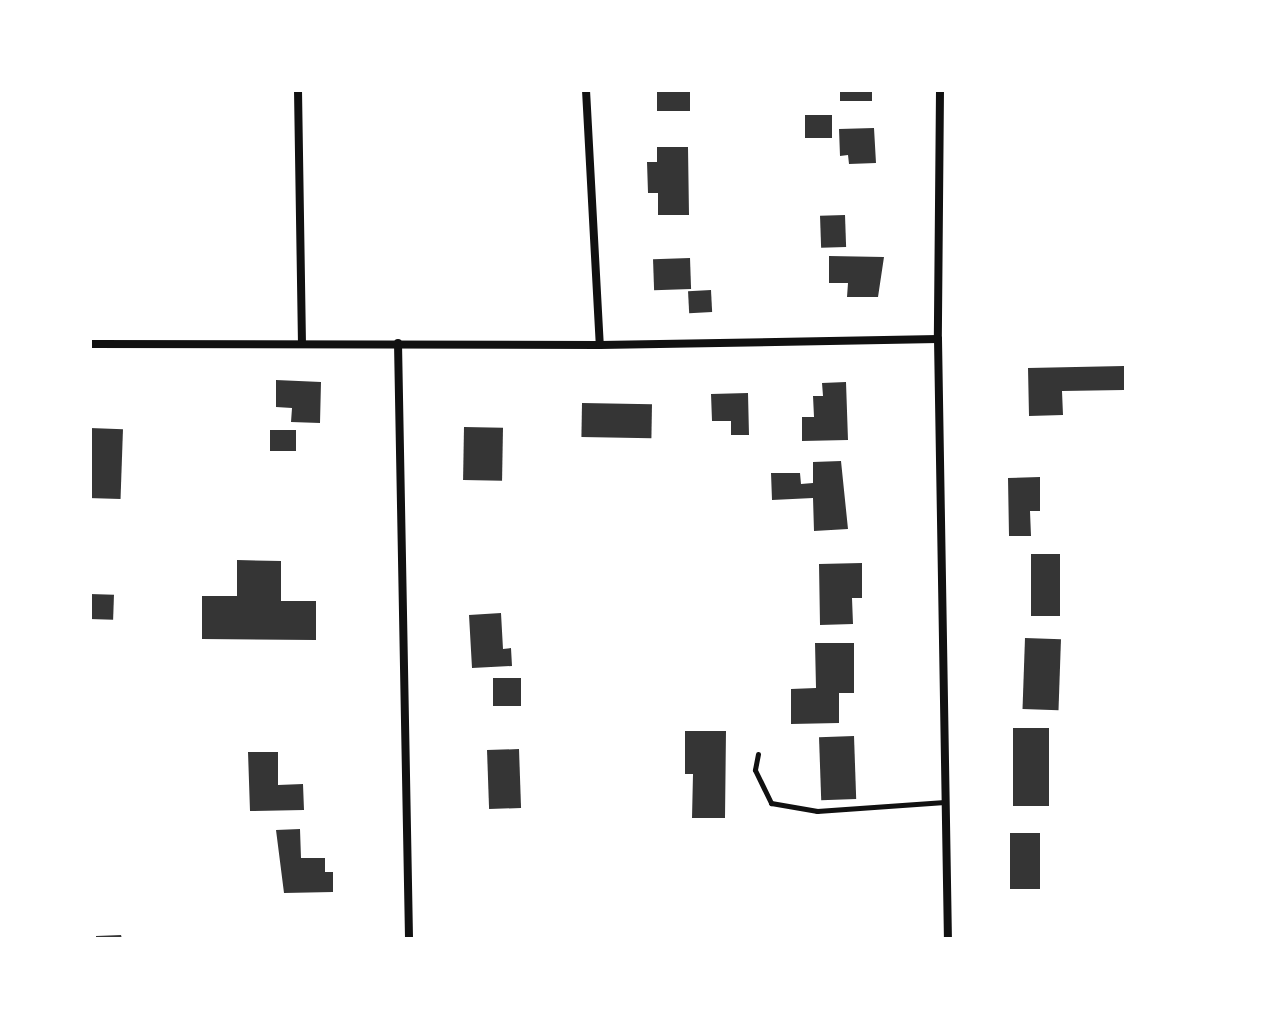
<!DOCTYPE html>
<style>
body{margin:0}
#map{position:relative;width:1272px;height:1029px;overflow:hidden;background:#fff;font-family:Rubik,sans-serif}
div>[style]{position:absolute}
[style*='--x']{left:calc(var(--x)*1px);top:calc(var(--y)*1px);width:calc(var(--w)*1px);rotate:calc(var(--a)*1deg)}
.building>*{inset:0;background:#353535;transform-origin:0 0}
.service>*{height:5px;margin:-2.5px;padding:0 2.5px;transform-origin:2.5px;border-radius:2.5px;background:#111}
.minor>*{height:8px;margin:-4px;padding:0 4px;transform-origin:4px;border-radius:4px;background:#111}
span{translate:-50% -50%;white-space:nowrap;text-align:center;line-height:1.15;-webkit-text-stroke:7px #fff;paint-order:stroke}
.frame{position:absolute;inset:0;border:92px solid #fff;pointer-events:none}
</style>
<div id="map">
<div class="building">
<div style="left:657px;top:90px;width:33px;height:21px"></div>
<div style="left:840px;top:90px;width:32px;height:11px"></div>
<div style="left:805px;top:115px;width:27px;height:23px"></div>
<div style="clip-path:polygon(874px 128px,876px 163px,849px 164px,848px 155px,840px 156px,839px 129px)"></div>
<div style="clip-path:polygon(657px 147px,688px 147px,689px 215px,658px 215px,658px 193px,648px 193px,647px 162px,657px 162px)"></div>
<div style="left:845px;top:215px;width:32px;height:25px;rotate:88deg"></div>
<div style="clip-path:polygon(829px 256px,884px 257px,878px 297px,847px 297px,848px 283px,829px 283px)"></div>
<div style="left:690px;top:258px;width:31px;height:37px;rotate:88deg"></div>
<div style="left:711px;top:290px;width:22px;height:23px;rotate:87deg"></div>
<div style="clip-path:polygon(1124px 366px,1124px 390px,1062px 391px,1063px 415px,1029px 416px,1028px 368px)"></div>
<div style="clip-path:polygon(276px 380px,321px 382px,320px 423px,291px 422px,292px 408px,276px 407px)"></div>
<div style="clip-path:polygon(846px 382px,848px 440px,802px 441px,802px 417px,814px 417px,813px 396px,823px 396px,822px 383px)"></div>
<div style="clip-path:polygon(748px 393px,749px 435px,731px 435px,731px 421px,712px 421px,711px 394px)"></div>
<div style="left:582px;top:403px;width:70px;height:34px;rotate:1deg"></div>
<div style="left:464px;top:427px;width:39px;height:53px;rotate:1deg"></div>
<div style="left:90px;top:428px;width:33px;height:70px;rotate:2deg"></div>
<div style="left:270px;top:430px;width:26px;height:21px"></div>
<div style="clip-path:polygon(841px 461px,848px 529px,814px 531px,813px 498px,772px 500px,771px 473px,800px 473px,801px 484px,813px 483px,813px 462px)"></div>
<div style="clip-path:polygon(1040px 477px,1040px 511px,1030px 511px,1031px 536px,1009px 536px,1008px 478px)"></div>
<div style="left:1031px;top:554px;width:29px;height:62px"></div>
<div style="clip-path:polygon(237px 560px,281px 561px,281px 601px,316px 601px,316px 640px,202px 639px,202px 596px,237px 596px)"></div>
<div style="clip-path:polygon(862px 563px,862px 598px,852px 598px,853px 624px,820px 625px,819px 564px)"></div>
<div style="left:90px;top:594px;width:24px;height:25px;rotate:2deg"></div>
<div style="clip-path:polygon(501px 613px,503px 649px,511px 648px,512px 666px,472px 668px,469px 615px)"></div>
<div style="left:1025px;top:638px;width:36px;height:71px;rotate:2deg"></div>
<div style="clip-path:polygon(815px 643px,854px 643px,854px 693px,839px 693px,839px 723px,791px 724px,791px 689px,816px 688px)"></div>
<div style="left:493px;top:678px;width:28px;height:28px"></div>
<div style="left:1013px;top:728px;width:36px;height:78px"></div>
<div style="clip-path:polygon(685px 731px,726px 731px,725px 818px,692px 818px,693px 774px,685px 774px)"></div>
<div style="left:854px;top:736px;width:63px;height:35px;rotate:88deg"></div>
<div style="left:519px;top:749px;width:59px;height:32px;rotate:88deg"></div>
<div style="clip-path:polygon(248px 752px,278px 752px,278px 785px,303px 784px,304px 810px,250px 811px)"></div>
<div style="clip-path:polygon(300px 829px,301px 858px,325px 858px,325px 872px,333px 872px,333px 892px,284px 893px,276px 830px)"></div>
<div style="left:1010px;top:833px;width:30px;height:56px"></div>
<div style="clip-path:polygon(121px 935px,122px 939px,96px 939px,96px 936px)"></div>
</div>
<div class="service">
<div style="--x:758;--y:754;--w:16;--a:101"></div>
<div style="--x:755;--y:770;--w:37;--a:64"></div>
<div style="--x:771;--y:803;--w:47;--a:9.9"></div>
<div style="--x:817;--y:811;--w:128;--a:-4"></div>
</div>
<div class="minor">
<div style="--x:298;--y:90;--w:251;--a:89.1"></div>
<div style="--x:586;--y:90;--w:255;--a:86.9"></div>
<div style="--x:940;--y:90;--w:249;--a:90.5"></div>
<div style="--x:938;--y:339;--w:600;--a:89.05"></div>
<div style="--x:398;--y:343;--w:596;--a:88.94"></div>
<div style="--x:90;--y:344;--w:510;--a:0.11"></div>
<div style="--x:600;--y:345;--w:338;--a:-1"></div>
</div>
<div class="frame"></div>
</div>
